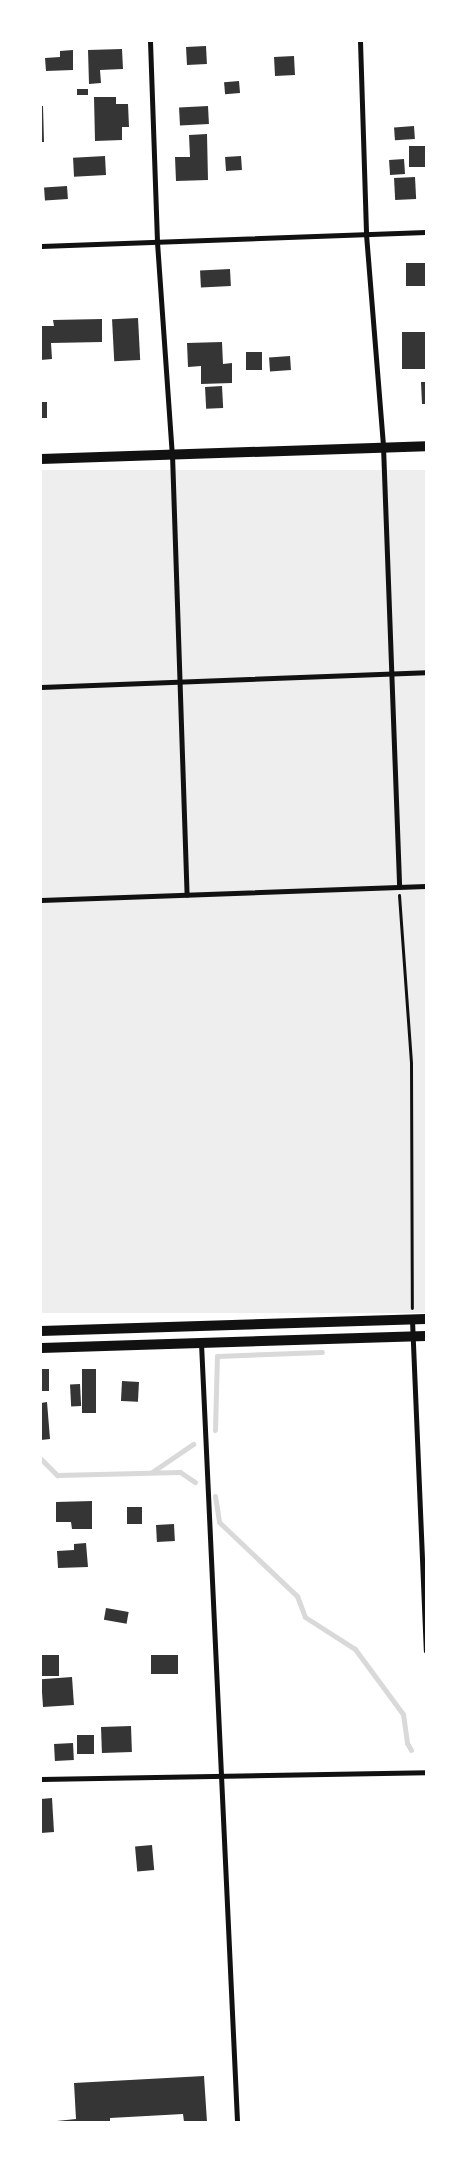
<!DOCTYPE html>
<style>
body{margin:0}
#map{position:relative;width:467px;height:2163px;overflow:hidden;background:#fff;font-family:"Fira Sans Condensed",sans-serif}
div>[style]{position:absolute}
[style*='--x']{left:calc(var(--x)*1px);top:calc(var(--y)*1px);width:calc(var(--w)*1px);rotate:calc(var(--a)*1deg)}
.green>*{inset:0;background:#eee;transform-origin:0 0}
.stream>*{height:5px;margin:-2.5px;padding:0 2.5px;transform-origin:2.5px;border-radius:2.5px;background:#d9d9d9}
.building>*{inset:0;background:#353535;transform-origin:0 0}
.path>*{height:3px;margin:-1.5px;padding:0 1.5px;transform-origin:1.5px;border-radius:1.5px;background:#111}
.minor>*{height:5px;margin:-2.5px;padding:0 2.5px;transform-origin:2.5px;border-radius:2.5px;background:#111}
.secondary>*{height:10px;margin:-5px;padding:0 5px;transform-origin:5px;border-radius:5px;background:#111}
span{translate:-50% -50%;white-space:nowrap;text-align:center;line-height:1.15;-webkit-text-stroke:4px #fff;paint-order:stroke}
.frame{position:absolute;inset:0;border:42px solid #fff;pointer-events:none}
</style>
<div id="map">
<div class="green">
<div style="left:426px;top:470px;width:843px;height:385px;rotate:90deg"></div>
</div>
<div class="stream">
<div style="--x:215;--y:1430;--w:74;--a:-88.5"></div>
<div style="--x:217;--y:1356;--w:105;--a:-2.2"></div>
<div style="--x:41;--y:1459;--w:23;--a:45"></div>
<div style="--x:57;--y:1475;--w:123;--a:-1.4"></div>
<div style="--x:180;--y:1472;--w:18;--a:34"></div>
<div style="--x:152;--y:1472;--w:50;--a:-34.3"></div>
<div style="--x:215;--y:1496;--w:26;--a:81"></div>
<div style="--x:219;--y:1522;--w:108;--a:43.5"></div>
<div style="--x:297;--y:1596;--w:22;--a:69"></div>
<div style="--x:305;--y:1617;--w:59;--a:32.6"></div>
<div style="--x:355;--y:1649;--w:81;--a:53.6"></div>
<div style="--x:403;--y:1714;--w:29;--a:82"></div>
<div style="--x:407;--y:1743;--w:8;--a:60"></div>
</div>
<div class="building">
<div style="left:206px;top:46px;width:18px;height:20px;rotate:87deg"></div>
<div style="clip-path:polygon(122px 49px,123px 69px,100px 70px,101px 83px,89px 84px,88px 50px)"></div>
<div style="clip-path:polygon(73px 50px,73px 70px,46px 71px,45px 58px,60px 57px,60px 51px)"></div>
<div style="left:294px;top:56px;width:19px;height:20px;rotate:87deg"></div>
<div style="left:239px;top:81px;width:12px;height:15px;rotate:85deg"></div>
<div style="left:88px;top:89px;width:6px;height:11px;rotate:90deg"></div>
<div style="clip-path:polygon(94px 97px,116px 97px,116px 104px,128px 104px,129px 127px,122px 127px,122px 140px,95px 141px)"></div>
<div style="clip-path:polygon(41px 106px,43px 106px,44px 142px,41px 142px)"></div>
<div style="left:208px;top:106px;width:18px;height:29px;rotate:87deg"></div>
<div style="left:414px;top:126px;width:13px;height:20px;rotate:86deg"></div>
<div style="clip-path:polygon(207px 134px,208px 180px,176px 181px,175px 157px,190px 157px,189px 135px)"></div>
<div style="left:426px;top:146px;width:21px;height:17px;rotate:90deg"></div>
<div style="left:105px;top:156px;width:19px;height:32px;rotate:87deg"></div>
<div style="left:241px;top:156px;width:14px;height:16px;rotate:86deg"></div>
<div style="left:404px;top:159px;width:15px;height:15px;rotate:86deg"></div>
<div style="left:415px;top:177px;width:22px;height:21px;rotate:87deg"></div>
<div style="left:67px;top:186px;width:13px;height:23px;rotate:86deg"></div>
<div style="left:426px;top:263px;width:23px;height:20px;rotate:90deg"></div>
<div style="left:230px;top:269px;width:17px;height:30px;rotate:87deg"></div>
<div style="left:138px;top:318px;width:42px;height:26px;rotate:87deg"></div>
<div style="clip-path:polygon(102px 319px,102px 342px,51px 343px,52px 359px,41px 360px,41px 326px,54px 326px,53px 320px)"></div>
<div style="left:426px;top:332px;width:37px;height:24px;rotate:90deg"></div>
<div style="clip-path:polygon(222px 342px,223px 364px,232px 363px,232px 383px,201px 384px,201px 366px,188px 367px,187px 343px)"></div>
<div style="left:246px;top:352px;width:16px;height:18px"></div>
<div style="left:290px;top:356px;width:14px;height:21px;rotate:86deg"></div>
<div style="clip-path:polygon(421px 382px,426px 382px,426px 404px,422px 404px)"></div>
<div style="left:222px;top:386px;width:22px;height:17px;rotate:87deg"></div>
<div style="left:41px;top:402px;width:6px;height:16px"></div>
<div style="left:41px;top:1369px;width:8px;height:22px"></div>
<div style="left:82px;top:1369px;width:14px;height:44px"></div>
<div style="left:122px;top:1381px;width:17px;height:20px;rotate:3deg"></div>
<div style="left:80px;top:1384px;width:22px;height:10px;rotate:87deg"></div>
<div style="clip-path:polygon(47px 1402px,50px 1439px,41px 1440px,41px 1403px)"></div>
<div style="clip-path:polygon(92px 1501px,92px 1529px,72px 1529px,71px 1522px,56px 1522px,56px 1502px)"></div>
<div style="left:127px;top:1507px;width:15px;height:17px"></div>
<div style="left:174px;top:1524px;width:17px;height:18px;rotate:87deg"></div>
<div style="clip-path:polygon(86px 1543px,88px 1567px,58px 1568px,57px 1551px,74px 1550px,74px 1544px)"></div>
<div style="left:106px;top:1608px;width:23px;height:12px;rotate:10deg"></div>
<div style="left:59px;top:1655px;width:21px;height:18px;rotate:90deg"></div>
<div style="left:178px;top:1655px;width:19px;height:27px;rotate:90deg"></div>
<div style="left:72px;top:1677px;width:28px;height:31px;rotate:86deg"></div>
<div style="left:131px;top:1726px;width:26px;height:30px;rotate:88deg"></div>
<div style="left:94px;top:1735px;width:19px;height:17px;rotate:90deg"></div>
<div style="left:73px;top:1743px;width:17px;height:19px;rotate:87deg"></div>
<div style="clip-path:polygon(52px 1798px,54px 1832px,41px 1833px,41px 1799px)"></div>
<div style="left:152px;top:1845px;width:25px;height:17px;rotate:85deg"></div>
<div style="clip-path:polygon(204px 2076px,207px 2122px,184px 2122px,183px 2114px,110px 2118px,110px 2122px,47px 2122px,76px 2119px,74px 2083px)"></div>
</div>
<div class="path">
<div style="--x:399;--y:895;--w:168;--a:85.9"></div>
<div style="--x:411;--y:1063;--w:245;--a:89.8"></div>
</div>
<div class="minor">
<div style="--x:150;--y:41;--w:201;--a:88"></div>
<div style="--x:157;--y:242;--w:213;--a:86"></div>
<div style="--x:172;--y:454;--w:441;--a:88.1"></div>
<div style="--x:360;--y:41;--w:193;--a:88.2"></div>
<div style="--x:366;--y:234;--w:213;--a:85.4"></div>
<div style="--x:383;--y:446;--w:441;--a:87.9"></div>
<div style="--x:41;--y:246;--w:385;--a:-2.1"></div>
<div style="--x:41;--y:687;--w:385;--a:-2.2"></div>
<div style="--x:41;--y:900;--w:385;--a:-2.1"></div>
<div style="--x:412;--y:1320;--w:331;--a:87.6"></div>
<div style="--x:201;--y:1343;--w:780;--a:87.35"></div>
<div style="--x:41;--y:1779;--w:385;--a:-1"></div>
</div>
<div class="secondary">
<div style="--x:41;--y:459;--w:385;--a:-1.9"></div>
<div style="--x:41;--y:1331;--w:385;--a:-1.8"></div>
<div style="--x:41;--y:1348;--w:385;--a:-1.8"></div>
</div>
<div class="frame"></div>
</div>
